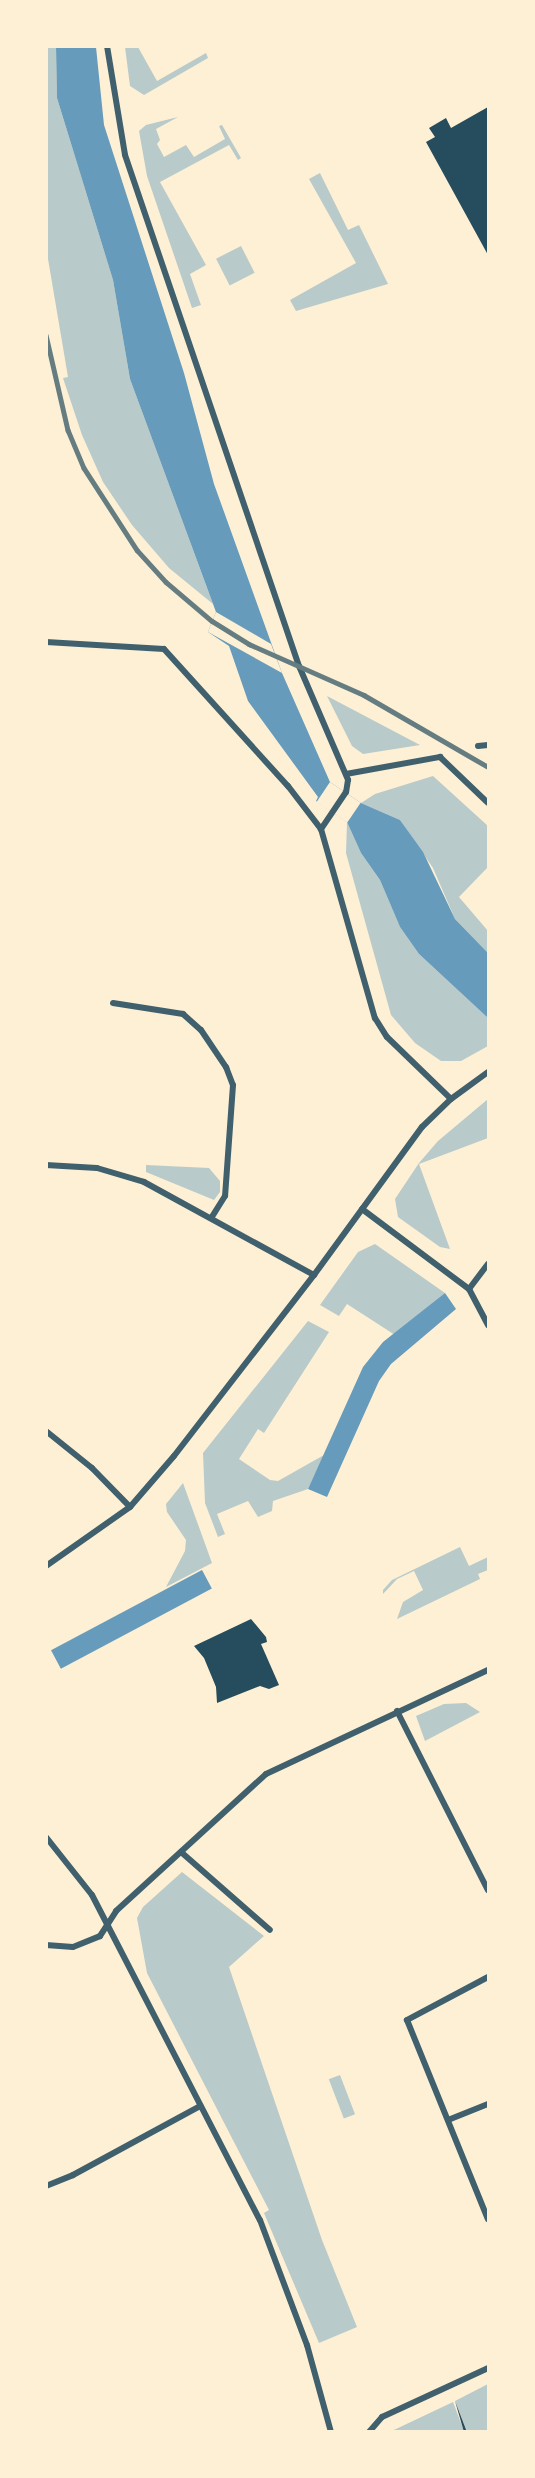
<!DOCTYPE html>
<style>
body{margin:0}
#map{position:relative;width:535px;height:2478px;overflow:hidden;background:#fdf0d5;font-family:Karla,sans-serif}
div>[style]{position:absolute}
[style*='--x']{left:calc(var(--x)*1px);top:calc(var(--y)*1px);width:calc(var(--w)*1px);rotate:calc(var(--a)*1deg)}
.green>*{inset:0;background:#b9caca;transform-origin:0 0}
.water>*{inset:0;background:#669bbc;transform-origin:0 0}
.pier>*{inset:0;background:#fdf0d5;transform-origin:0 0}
.building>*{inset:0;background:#264d5e}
.minor>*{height:6px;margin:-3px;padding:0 3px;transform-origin:3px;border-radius:3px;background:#3f606c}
.rail>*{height:4.5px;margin:-2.25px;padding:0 2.25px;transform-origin:2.25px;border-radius:2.25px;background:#657d81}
span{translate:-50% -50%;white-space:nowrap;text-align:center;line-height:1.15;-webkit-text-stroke:4.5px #fdf0d5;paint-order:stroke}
.frame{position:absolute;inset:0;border:48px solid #fdf0d5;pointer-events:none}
</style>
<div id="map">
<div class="green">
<div style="clip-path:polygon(46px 47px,56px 47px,57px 98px,113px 280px,130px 379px,213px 604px,169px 568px,132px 525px,103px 482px,82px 435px,63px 378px,68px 377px,47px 253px)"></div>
<div style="clip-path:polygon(125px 47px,138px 47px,157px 81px,206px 53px,208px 58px,144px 95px,130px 86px)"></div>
<div style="clip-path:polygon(178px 117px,156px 129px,160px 140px,157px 144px,164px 157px,186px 145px,194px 157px,225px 139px,219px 126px,222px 125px,241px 158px,238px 160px,229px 145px,160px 182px,206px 265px,190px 274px,201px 305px,192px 308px,147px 176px,139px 131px,146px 125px)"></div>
<div style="clip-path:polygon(320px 173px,348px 230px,359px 225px,388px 284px,296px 311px,290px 300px,356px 263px,309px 179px)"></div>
<div style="left:241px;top:246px;width:30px;height:28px;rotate:63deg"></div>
<div style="clip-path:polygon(327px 696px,420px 745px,363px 754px,352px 746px)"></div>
<div style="clip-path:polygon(433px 776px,488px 826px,488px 867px,459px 897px,488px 931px,488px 953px,455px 919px,433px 868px,400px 820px,361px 803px,375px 794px)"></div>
<div style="clip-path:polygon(347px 822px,361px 853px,380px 880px,400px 927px,419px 954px,488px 1018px,488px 1046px,461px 1061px,441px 1061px,415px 1043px,391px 1015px,346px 853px)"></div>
<div style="clip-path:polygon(488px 1099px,488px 1138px,419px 1164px,450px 1249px,440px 1247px,398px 1217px,395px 1199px,419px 1163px,438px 1141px)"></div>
<div style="clip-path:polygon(146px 1165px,209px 1168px,220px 1181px,220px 1192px,214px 1200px,146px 1172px)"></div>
<div style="clip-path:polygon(375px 1244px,445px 1293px,395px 1335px,347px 1304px,339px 1316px,320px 1305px,358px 1252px)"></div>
<div style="clip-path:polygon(308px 1321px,329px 1332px,264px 1433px,258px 1429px,239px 1459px,270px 1480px,278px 1481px,324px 1455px,308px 1489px,273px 1501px,272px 1511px,258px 1517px,248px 1501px,217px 1514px,225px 1534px,218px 1537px,205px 1503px,203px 1453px)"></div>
<div style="clip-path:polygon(183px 1483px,212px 1563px,166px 1587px,185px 1551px,186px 1540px,167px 1512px,166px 1504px)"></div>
<div style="clip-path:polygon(460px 1547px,469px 1566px,488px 1557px,488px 1570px,478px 1574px,480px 1579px,397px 1619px,403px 1602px,423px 1590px,414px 1571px,397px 1579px,383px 1594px,383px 1590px,392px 1580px)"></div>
<div style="clip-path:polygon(466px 1703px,480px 1712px,425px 1741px,416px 1716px,444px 1704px)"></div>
<div style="clip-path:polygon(182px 1872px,264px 1936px,229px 1967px,322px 2240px,357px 2327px,319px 2343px,264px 2213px,269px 2210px,147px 1973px,137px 1918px,143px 1907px)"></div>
<div style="left:340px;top:2075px;width:42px;height:12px;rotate:69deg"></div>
<div style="clip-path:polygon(488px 2384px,488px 2431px,467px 2431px,455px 2401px)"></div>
<div style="clip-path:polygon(453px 2402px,464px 2431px,389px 2432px,396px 2429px)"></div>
</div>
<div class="water">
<div style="clip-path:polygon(56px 47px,96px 47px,104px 125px,184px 373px,214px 484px,282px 673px,330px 782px,361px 803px,400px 820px,423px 852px,455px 919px,488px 953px,488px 1018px,419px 954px,400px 927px,380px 880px,361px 853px,347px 822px,316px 801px,318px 797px,248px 701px,229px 646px,208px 632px,216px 612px,130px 379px,113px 280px,57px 98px)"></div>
<div style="clip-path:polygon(445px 1293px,456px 1309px,391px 1364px,379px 1381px,327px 1497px,308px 1489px,363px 1367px,383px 1342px)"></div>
<div style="left:202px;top:1570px;width:21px;height:171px;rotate:62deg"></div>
</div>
<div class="pier">
<div style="clip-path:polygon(216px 612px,271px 644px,282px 673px,208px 632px)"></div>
<div style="left:330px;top:782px;width:37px;height:24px;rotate:34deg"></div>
</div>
<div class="building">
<div style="clip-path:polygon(488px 107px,488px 255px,426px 142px,435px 137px,429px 128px,446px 118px,451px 128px)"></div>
<div style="clip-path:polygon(251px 1619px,266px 1637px,267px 1642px,261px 1644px,279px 1685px,269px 1689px,260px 1686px,217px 1703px,216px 1687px,204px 1658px,194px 1646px)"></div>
<div style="clip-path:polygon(455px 2401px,467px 2432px,464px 2432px)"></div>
</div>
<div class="minor">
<div style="--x:107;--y:46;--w:110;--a:80.6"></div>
<div style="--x:125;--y:155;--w:540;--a:71.2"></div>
<div style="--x:299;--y:666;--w:124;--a:66.7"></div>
<div style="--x:348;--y:780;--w:12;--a:99"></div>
<div style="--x:346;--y:792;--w:45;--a:124"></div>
<div style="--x:46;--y:642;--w:118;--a:3.4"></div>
<div style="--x:164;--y:649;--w:185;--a:47.9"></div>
<div style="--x:288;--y:786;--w:54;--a:52.5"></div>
<div style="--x:321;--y:829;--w:197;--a:74.1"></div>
<div style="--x:375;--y:1018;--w:22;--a:58"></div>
<div style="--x:387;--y:1037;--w:89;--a:44.1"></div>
<div style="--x:478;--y:746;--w:10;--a:-6"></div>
<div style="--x:346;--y:774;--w:96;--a:-10.3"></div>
<div style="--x:440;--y:757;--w:66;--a:43.8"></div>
<div style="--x:113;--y:1003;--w:71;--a:8.9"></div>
<div style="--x:183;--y:1014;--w:24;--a:42"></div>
<div style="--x:201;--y:1030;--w:45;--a:56"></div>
<div style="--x:226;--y:1067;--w:19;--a:69"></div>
<div style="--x:233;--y:1085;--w:111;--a:94.1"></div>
<div style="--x:225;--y:1196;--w:25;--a:122"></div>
<div style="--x:46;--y:1165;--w:51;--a:3.4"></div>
<div style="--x:97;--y:1168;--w:49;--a:16.6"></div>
<div style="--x:144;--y:1182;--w:194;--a:28.7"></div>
<div style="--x:362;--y:1209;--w:134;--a:36.8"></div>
<div style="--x:469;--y:1289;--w:41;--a:62.2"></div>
<div style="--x:469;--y:1289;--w:31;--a:-53"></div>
<div style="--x:46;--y:1431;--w:59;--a:38.8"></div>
<div style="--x:92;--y:1468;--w:54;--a:45.7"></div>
<div style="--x:46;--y:1566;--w:103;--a:-35.1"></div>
<div style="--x:130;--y:1507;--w:67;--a:-49.2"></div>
<div style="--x:174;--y:1456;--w:229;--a:-52.3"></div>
<div style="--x:314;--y:1275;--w:183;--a:-53.9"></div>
<div style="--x:422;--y:1127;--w:40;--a:-44"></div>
<div style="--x:451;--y:1099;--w:46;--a:-36.1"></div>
<div style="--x:397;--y:1711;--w:201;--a:63.1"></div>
<div style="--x:46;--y:1837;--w:74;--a:51.6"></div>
<div style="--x:92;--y:1895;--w:366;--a:62.7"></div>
<div style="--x:260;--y:2220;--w:134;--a:69.4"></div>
<div style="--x:307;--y:2345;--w:90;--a:74.6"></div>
<div style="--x:181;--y:1852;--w:118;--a:41.2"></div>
<div style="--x:46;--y:1945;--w:27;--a:4"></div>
<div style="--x:73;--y:1947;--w:29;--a:-22"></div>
<div style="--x:100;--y:1936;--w:30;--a:-57"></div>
<div style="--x:116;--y:1911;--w:203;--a:-42.4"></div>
<div style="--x:266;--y:1774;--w:245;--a:-25.1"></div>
<div style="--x:488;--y:1977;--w:92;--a:152"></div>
<div style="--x:407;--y:2020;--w:215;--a:67.9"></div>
<div style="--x:448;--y:2120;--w:43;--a:-21.8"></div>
<div style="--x:46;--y:2186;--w:29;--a:-22"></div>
<div style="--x:73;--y:2175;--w:145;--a:-28.5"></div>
<div style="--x:369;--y:2432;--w:20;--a:-49"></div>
<div style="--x:382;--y:2417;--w:117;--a:-24.8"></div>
</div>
<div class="rail">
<div style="--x:46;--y:335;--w:98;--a:77"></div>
<div style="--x:68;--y:430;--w:41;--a:67.2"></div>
<div style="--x:84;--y:468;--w:98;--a:57.1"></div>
<div style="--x:137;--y:550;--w:43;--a:47.8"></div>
<div style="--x:166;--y:582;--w:60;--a:40.3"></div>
<div style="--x:212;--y:621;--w:44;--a:31.9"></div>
<div style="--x:249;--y:644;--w:126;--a:23.9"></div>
<div style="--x:364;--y:695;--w:143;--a:30.1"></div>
</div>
<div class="frame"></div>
</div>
